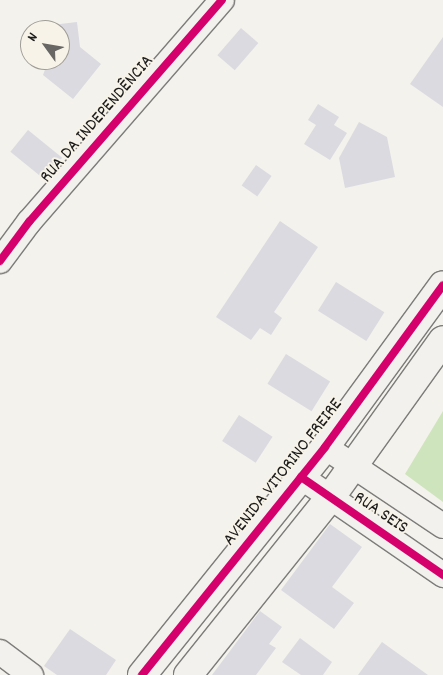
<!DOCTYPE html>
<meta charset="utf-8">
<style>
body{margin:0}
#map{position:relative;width:443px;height:675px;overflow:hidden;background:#f4f2ec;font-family:Dekko,sans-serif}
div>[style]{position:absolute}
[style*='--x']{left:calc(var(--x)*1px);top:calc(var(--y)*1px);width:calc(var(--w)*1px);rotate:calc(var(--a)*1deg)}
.green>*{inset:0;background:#cee4bc}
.building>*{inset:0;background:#dbdae0;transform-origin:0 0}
.roads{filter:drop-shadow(1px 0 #7d7c7a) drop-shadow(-1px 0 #7d7c7a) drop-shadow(0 1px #7d7c7a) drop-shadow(0 -1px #7d7c7a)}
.minor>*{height:24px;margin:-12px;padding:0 12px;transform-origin:12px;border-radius:12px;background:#f2f1ed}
.tertiary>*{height:28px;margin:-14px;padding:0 14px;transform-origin:14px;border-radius:14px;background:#f2f1ed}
.cycleway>*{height:8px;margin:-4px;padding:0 4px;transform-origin:4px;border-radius:4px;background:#d6006c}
span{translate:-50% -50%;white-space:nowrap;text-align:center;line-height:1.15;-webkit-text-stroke:4px #f7f3e8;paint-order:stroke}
.street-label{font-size:18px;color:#1c1c1c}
.north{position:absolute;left:20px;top:20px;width:50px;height:50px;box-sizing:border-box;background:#f7f3e8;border:1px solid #9f9d96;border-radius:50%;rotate:302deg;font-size:14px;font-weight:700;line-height:20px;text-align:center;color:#1c1c1c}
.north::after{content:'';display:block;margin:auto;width:18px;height:22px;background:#686765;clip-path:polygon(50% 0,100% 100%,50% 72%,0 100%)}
</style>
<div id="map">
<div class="green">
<div style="clip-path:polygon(443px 411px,443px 502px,405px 474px)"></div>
</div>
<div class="building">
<div style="clip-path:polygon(77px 22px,80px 47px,101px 64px,73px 99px,43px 75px,46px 67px,40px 65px,39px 60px,60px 60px,60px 30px,36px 30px,35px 27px)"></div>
<div style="left:241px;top:28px;width:23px;height:36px;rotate:41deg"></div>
<div style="clip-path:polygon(443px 37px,443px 107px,410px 84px)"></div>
<div style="clip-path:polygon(318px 104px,339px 117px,334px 125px,347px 133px,330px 160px,304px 144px,316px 125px,308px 120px)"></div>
<div style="clip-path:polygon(359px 122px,387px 137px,395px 177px,345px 188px,339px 158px)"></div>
<div style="left:28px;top:130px;width:44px;height:28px;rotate:39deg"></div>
<div style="left:256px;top:165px;width:19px;height:25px;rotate:35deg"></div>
<div style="clip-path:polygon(280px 221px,318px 247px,274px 312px,282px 318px,271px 335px,260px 328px,251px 340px,216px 317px)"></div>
<div style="left:336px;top:282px;width:57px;height:34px;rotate:32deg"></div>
<div style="left:286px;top:354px;width:52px;height:35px;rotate:32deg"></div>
<div style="left:239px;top:415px;width:40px;height:31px;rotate:33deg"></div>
<div style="clip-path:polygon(330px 524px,362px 547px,332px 587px,354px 603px,334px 629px,281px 590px)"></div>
<div style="clip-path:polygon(260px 611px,282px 627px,269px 644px,276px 648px,256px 675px,212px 675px)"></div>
<div style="clip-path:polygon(70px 629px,116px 660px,106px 675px,57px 675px,44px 666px)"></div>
<div style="clip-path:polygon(300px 638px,332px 662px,323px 675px,301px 675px,282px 662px)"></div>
<div style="clip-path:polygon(382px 642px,428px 675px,358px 675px)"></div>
</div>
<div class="roads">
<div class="minor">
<div style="--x:0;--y:261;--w:49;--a:-53.4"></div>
<div style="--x:29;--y:222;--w:294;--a:-49"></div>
<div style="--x:325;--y:447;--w:142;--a:33.8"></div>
<div style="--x:301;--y:477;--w:173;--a:34.6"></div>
<div style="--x:0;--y:652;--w:39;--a:37"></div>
</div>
<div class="tertiary">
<div style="--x:142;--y:675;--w:292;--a:-51.2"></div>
<div style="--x:325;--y:447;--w:200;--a:-53.9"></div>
<div style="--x:188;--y:675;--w:227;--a:-51.3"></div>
<div style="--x:330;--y:498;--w:194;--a:-54.4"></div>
</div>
</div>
<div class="cycleway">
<div style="--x:0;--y:261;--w:49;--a:-53.4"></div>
<div style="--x:29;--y:222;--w:294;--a:-49"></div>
<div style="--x:301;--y:477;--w:173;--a:34.6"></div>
<div style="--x:142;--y:675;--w:292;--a:-51.2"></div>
<div style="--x:325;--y:447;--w:200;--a:-53.9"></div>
</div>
<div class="street-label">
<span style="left:98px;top:120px;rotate:-49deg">RUA DA INDEPENDÊNCIA</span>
<span style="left:284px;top:473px;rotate:-52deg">AVENIDA VITORINO FREIRE</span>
<span style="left:380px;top:514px;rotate:34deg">RUA SEIS</span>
</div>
<div class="north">N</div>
</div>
